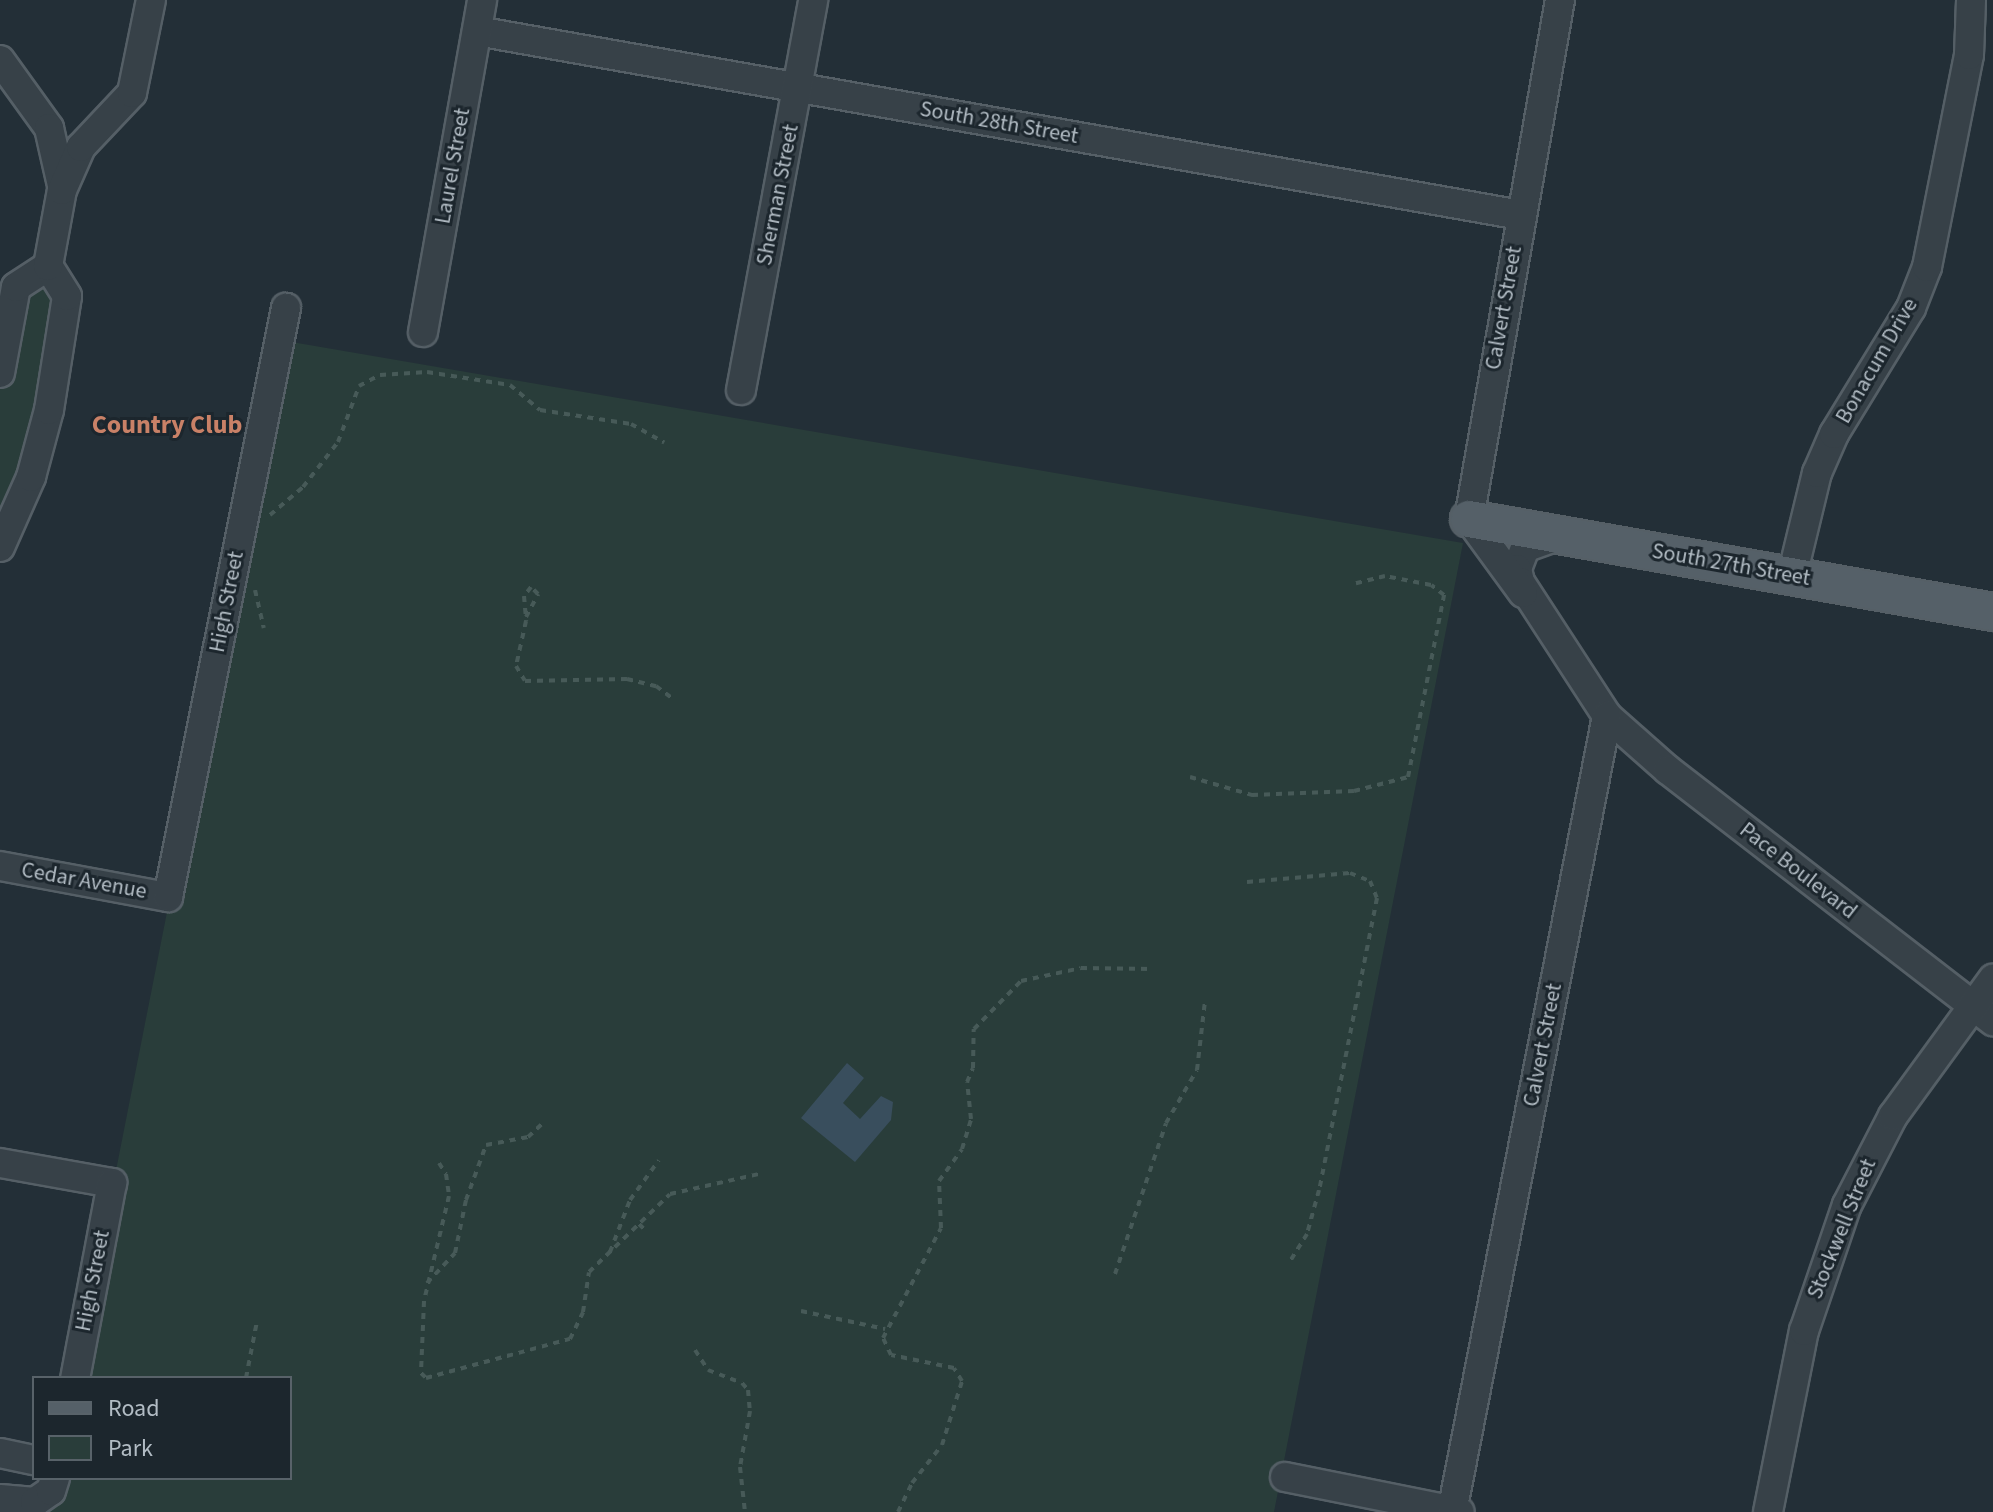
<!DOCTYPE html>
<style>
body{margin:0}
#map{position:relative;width:1993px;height:1512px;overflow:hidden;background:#232f37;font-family:"Source Sans 3",sans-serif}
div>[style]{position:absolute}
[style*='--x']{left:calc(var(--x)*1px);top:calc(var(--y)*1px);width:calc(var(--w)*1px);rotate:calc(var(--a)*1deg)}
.green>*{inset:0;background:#293d3a}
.water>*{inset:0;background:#394e5d}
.path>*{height:4px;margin-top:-2px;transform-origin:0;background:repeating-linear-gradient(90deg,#475a58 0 6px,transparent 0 12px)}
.roads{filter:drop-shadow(2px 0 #555f66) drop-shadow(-2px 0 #555f66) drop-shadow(0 2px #555f66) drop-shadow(0 -2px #555f66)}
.minor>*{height:28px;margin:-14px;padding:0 14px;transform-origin:14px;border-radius:14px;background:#374148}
.major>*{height:36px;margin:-18px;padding:0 18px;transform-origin:18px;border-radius:18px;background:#556068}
span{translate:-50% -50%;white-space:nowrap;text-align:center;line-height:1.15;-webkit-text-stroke:6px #1c262d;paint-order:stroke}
.street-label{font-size:22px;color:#b2bcc4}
.quarter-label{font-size:26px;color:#c98167;font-weight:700}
.legend{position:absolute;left:32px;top:1376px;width:260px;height:104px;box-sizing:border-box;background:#1c262d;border:2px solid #586269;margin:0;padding:10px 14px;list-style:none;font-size:24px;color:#b2bcc4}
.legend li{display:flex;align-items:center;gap:16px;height:40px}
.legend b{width:40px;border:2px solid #586269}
</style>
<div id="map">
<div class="green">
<div style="clip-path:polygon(48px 266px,67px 295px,0 547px,0 373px,16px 287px)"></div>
<div style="clip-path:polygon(280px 340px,1463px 543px,1274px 1512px,0 1512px,55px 1478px,290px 1478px,290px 1378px,75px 1378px)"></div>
</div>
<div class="water">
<div style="clip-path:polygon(847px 1063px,864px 1078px,843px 1103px,860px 1119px,881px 1096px,893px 1102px,891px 1120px,855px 1162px,801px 1118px)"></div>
</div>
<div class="path">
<div style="--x:270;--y:515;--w:43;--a:-40.3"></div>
<div style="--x:303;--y:487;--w:57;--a:-52.1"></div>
<div style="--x:338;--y:442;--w:60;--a:-69.4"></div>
<div style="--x:359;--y:386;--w:24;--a:-28"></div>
<div style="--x:380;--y:375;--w:47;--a:-3.7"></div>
<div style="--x:427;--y:372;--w:84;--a:8.9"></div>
<div style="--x:510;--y:385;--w:39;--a:40"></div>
<div style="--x:540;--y:410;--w:92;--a:8.7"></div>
<div style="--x:631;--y:424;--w:38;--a:29"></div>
<div style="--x:255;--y:590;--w:39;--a:77"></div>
<div style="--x:526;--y:617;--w:26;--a:-62"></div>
<div style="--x:538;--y:594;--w:10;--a:-135"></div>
<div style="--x:531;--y:587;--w:11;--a:128"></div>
<div style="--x:524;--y:596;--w:25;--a:85"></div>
<div style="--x:526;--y:621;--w:46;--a:102.5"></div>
<div style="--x:516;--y:666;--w:17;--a:59"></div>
<div style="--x:525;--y:681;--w:102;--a:-1.1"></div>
<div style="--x:627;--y:679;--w:30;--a:14"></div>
<div style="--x:656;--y:686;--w:20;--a:37"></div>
<div style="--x:1190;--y:777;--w:65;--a:16.2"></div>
<div style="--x:1252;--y:795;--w:102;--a:-2.2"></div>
<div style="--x:1354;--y:791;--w:56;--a:-14.5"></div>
<div style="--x:1408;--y:777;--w:186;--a:-78.8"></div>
<div style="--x:1444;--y:595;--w:16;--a:-142"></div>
<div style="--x:1431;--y:585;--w:47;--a:-168.9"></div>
<div style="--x:1385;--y:576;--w:30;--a:166"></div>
<div style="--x:1247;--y:882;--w:103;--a:-5"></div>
<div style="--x:1350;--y:873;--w:22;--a:22"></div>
<div style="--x:1370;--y:881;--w:18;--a:68"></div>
<div style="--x:1377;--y:898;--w:298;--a:101.2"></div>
<div style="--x:1319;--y:1190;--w:46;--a:105.3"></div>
<div style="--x:1307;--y:1234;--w:34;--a:122"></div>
<div style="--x:439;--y:1163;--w:13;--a:58"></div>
<div style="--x:446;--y:1174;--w:22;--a:82"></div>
<div style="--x:449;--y:1196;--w:108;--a:103.4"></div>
<div style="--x:424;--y:1301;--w:72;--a:92.4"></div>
<div style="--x:421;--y:1373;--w:7;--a:45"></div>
<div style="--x:426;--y:1378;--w:149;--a:-15.2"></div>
<div style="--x:570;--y:1339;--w:30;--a:-64"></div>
<div style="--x:583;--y:1312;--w:40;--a:-81.5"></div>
<div style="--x:589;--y:1272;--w:112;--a:-43.9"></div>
<div style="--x:670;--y:1194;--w:95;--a:-12.7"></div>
<div style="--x:639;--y:1224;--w:8;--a:45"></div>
<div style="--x:610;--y:1252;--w:56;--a:-69"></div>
<div style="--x:630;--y:1200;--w:49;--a:-54.1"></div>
<div style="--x:1115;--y:1274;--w:159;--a:-71.3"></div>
<div style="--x:1166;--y:1123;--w:61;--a:-59.7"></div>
<div style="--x:1197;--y:1070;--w:69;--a:-83.4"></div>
<div style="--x:427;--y:1283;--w:41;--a:-47"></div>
<div style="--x:455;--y:1253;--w:54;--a:-78.3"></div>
<div style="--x:466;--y:1200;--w:59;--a:-70"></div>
<div style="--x:486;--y:1145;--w:43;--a:-10.8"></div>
<div style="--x:528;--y:1137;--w:23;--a:-43"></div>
<div style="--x:801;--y:1311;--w:86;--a:12.1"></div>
<div style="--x:695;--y:1350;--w:24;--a:57"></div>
<div style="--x:708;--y:1370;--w:36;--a:21"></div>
<div style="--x:742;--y:1383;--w:9;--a:49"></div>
<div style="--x:748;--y:1390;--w:21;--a:85"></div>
<div style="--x:750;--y:1411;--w:57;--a:100.1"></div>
<div style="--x:740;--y:1467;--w:45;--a:83.7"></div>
<div style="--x:246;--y:1378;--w:58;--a:-79.1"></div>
<div style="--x:898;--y:1512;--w:32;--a:-64"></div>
<div style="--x:912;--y:1483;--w:48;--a:-51.7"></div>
<div style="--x:942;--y:1445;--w:67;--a:-72.6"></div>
<div style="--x:962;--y:1381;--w:15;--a:-122"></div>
<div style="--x:954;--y:1368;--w:64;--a:-168.3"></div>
<div style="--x:891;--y:1355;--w:19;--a:-115"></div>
<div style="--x:883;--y:1338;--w:124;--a:-62.2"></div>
<div style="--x:941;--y:1228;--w:47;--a:-92.4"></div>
<div style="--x:939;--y:1181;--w:39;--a:-54"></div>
<div style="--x:962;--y:1149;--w:31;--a:-73"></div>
<div style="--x:971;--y:1119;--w:37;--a:-96"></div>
<div style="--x:967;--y:1082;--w:15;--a:-67"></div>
<div style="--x:973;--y:1068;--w:39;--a:-89"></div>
<div style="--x:974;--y:1029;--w:67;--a:-45.6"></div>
<div style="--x:1021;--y:981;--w:61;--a:-12.2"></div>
<div style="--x:1081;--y:968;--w:72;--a:0.8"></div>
</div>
<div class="roads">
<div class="minor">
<div style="--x:477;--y:31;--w:1059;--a:10"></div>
<div style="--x:0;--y:60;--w:84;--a:54.2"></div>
<div style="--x:49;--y:128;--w:58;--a:77.2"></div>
<div style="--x:423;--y:332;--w:337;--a:-79.9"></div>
<div style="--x:0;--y:373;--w:87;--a:-79.5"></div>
<div style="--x:16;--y:287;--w:38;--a:-33"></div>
<div style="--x:741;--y:390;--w:397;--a:-79.5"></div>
<div style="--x:1560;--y:535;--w:37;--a:160"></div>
<div style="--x:1525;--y:548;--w:22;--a:111"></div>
<div style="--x:1517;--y:569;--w:13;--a:77"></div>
<div style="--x:1520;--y:582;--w:160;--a:57"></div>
<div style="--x:1607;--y:716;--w:81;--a:41.5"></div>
<div style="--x:1668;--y:770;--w:411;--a:37.7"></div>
<div style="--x:0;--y:547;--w:77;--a:-66.1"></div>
<div style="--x:31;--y:477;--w:69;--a:-75"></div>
<div style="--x:49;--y:410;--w:115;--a:-81"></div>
<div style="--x:67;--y:296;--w:36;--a:-122"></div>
<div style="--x:48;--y:266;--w:77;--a:-79.6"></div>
<div style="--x:62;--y:190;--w:47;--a:-66.2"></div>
<div style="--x:81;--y:147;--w:74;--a:-46.6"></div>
<div style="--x:132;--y:93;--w:95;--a:-78.5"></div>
<div style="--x:1792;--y:576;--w:106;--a:-76.4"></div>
<div style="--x:1817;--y:473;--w:43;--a:-66.4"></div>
<div style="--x:1834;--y:434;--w:148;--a:-58.6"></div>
<div style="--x:1911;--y:308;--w:44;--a:-68.7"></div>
<div style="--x:1927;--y:267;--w:216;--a:-78.8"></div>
<div style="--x:1969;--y:55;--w:55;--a:-87.9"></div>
<div style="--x:1523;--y:593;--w:92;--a:-126.1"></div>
<div style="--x:1469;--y:519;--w:527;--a:-80.06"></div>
<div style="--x:0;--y:866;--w:171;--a:10.5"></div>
<div style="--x:168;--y:897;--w:601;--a:-78.67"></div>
<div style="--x:0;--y:1163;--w:114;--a:10.1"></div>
<div style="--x:112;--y:1183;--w:198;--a:100.7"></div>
<div style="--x:0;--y:1453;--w:35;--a:12"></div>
<div style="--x:1285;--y:1477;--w:178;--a:11.3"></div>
<div style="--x:0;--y:1499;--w:35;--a:5"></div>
<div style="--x:35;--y:1502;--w:19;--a:-35"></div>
<div style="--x:51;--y:1491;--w:14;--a:-73"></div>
<div style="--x:1452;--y:1512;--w:811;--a:-78.98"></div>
<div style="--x:1768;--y:1512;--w:185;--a:-78.8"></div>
<div style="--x:1804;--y:1331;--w:133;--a:-71.2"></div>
<div style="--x:1847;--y:1205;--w:100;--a:-62.7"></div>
<div style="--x:1893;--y:1116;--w:170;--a:-53.9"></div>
</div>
<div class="major">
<div style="--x:1469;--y:519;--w:532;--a:10.06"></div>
</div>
</div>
<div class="street-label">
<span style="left:999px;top:123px;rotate:10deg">South 28th Street</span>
<span style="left:453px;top:166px;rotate:-80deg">Laurel Street</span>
<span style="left:778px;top:195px;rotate:-79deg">Sherman Street</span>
<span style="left:1504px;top:308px;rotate:-80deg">Calvert Street</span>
<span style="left:1877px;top:361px;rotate:-60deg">Bonacum Drive</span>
<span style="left:1731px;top:565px;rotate:10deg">South 27th Street</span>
<span style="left:227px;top:602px;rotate:-79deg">High Street</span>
<span style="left:1798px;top:871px;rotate:38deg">Pace Boulevard</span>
<span style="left:84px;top:881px;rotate:10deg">Cedar Avenue</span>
<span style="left:1543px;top:1045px;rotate:-79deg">Calvert Street</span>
<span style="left:1842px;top:1229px;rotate:-68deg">Stockwell Street</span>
<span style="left:93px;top:1281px;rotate:-79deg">High Street</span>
</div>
<div class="quarter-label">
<span style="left:167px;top:425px">Country Club</span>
</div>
<ul class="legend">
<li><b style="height:10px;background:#556068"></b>Road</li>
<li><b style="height:22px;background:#293d3a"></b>Park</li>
</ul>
</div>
